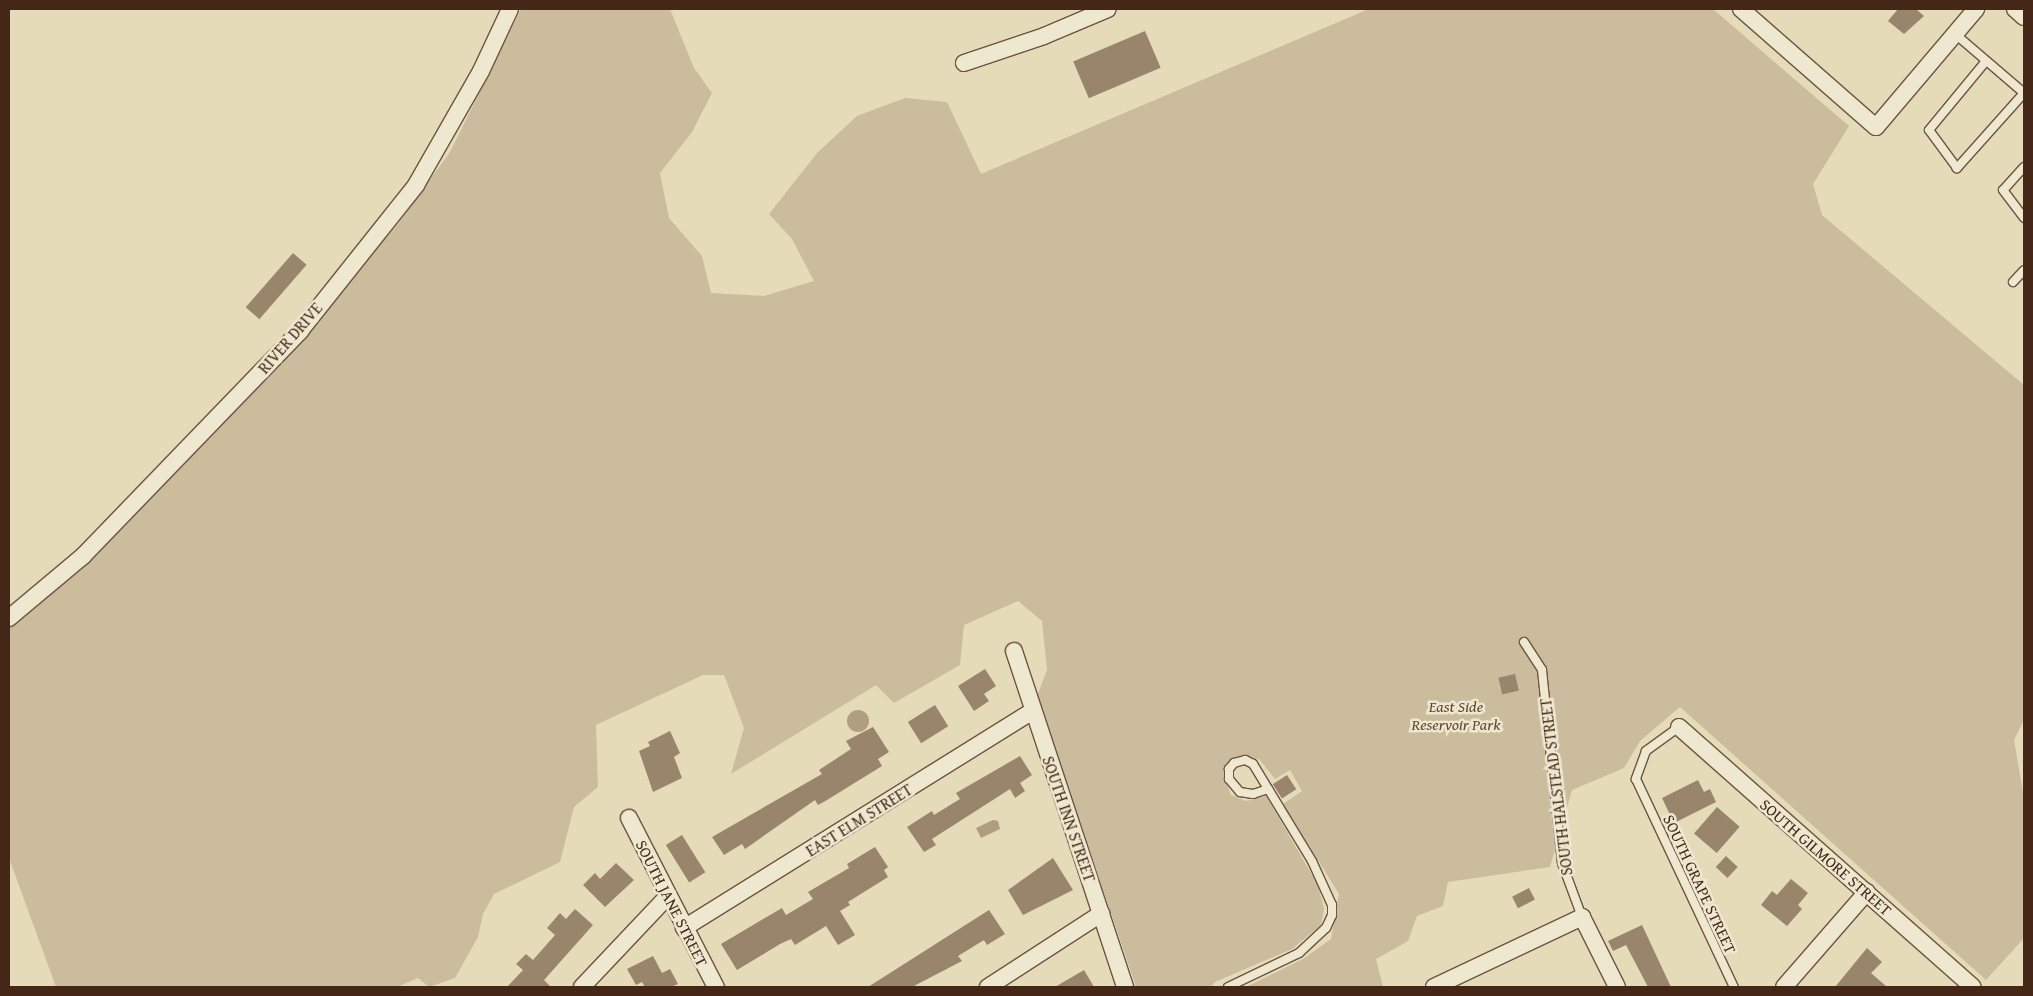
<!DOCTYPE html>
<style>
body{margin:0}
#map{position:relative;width:2033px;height:996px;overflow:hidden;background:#e5dbb8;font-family:"Gentium Book Plus",serif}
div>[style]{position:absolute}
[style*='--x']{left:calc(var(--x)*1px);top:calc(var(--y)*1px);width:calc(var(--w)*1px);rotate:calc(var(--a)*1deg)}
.green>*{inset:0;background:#cabc9d}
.water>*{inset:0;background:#af9e82}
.round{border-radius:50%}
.building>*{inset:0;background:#98856b;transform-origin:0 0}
.roads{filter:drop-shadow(1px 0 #6d5440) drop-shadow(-1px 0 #6d5440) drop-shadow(0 1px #6d5440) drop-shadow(0 -1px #6d5440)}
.lane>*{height:8px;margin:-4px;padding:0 4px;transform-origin:4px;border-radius:4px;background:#eee8d1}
.street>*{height:16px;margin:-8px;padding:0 8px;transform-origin:8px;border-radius:8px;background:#eee8d1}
span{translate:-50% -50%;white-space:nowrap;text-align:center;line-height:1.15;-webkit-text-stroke:5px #eee8d1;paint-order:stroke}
.street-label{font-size:16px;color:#452718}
.park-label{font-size:16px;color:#604533;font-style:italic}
.frame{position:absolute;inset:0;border:10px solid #452718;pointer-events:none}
</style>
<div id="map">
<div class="green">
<div style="clip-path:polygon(521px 9px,670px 9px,694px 68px,712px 93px,692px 132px,660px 173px,669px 218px,702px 256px,711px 293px,764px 296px,814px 281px,792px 239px,769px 214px,818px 152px,857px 116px,905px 98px,947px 102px,981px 174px,1369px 9px,1713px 9px,1849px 126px,1813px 184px,1822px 215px,2024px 385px,2024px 720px,2014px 740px,2024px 798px,2024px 938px,1986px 980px,1680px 707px,1640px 741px,1624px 768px,1572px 790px,1550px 867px,1448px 882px,1443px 906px,1417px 916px,1408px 941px,1376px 959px,1383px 987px,1246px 987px,1303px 959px,1331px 939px,1339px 894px,1283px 804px,1302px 791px,1290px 770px,1275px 779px,1259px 759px,1232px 758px,1225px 765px,1225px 779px,1231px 795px,1246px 801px,1266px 796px,1318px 885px,1324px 909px,1321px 925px,1292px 949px,1215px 982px,1211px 987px,1136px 987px,1037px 696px,1047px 670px,1042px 621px,1018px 601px,964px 625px,960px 665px,894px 703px,876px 685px,731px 774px,744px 728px,724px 675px,703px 675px,596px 725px,598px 787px,574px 807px,560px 862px,494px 894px,483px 914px,478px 937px,455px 978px,429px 987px,418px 978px,397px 987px,56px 987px,9px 858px,9px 628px,322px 309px,397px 225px,450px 152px)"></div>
</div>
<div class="water">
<div class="round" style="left:847px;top:710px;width:22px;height:22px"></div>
<div style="clip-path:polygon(993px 820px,998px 821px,1000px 829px,981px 838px,976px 828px)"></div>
</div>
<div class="building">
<div style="clip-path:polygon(1898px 9px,1916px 9px,1924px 16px,1904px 34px,1888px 21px)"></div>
<div style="left:1145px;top:31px;width:40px;height:78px;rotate:67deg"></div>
<div style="left:293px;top:253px;width:18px;height:72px;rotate:41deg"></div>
<div style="clip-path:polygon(985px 669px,996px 686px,984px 694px,989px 701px,974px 711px,958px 686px)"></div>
<div style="left:1515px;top:674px;width:17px;height:17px;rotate:77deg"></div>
<div style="left:935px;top:705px;width:25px;height:32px;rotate:58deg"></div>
<div style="clip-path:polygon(873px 727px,889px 752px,878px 759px,882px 766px,827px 800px,818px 805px,815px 800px,745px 849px,742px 844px,724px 855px,712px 837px,822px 774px,819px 770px,851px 749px,846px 741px)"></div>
<div style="clip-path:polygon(670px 731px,680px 753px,674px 757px,682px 778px,653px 792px,639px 751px,650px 746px,648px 742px)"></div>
<div style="clip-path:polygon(1020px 756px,1032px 775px,1020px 783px,1025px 791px,1015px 798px,1010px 789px,932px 839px,936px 845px,924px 852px,907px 827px,932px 811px,934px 815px,960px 799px,956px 793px)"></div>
<div style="left:1287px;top:775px;width:17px;height:17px;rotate:57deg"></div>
<div style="clip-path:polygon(1698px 780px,1704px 792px,1710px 789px,1716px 802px,1674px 823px,1662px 798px)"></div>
<div style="left:1717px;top:807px;width:30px;height:35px;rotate:41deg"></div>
<div style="left:682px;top:835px;width:44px;height:19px;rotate:58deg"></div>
<div style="clip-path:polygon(875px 847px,888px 867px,884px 870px,888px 877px,848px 902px,850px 905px,840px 911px,855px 935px,838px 945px,826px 926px,795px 945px,791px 939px,780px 944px,737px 970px,721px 944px,782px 908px,786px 915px,813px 899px,808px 892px,849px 868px,847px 864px)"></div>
<div style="left:1726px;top:856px;width:16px;height:15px;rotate:43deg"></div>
<div style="clip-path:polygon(1053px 858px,1073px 890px,1023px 915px,1008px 890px)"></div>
<div style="clip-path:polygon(616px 863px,634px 880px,605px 907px,583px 885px,595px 873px,600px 879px)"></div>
<div style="clip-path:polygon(1791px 879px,1808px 893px,1798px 905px,1802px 909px,1787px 926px,1761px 905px,1772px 891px,1777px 895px)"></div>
<div style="left:1529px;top:888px;width:13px;height:19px;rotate:63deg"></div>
<div style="clip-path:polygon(575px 909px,593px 925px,544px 980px,551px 987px,507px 987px,523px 970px,516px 964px,526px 954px,533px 960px,555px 935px,547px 928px,560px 913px,566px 919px)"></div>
<div style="clip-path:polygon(989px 910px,1005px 934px,987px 945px,984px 940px,958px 956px,962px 961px,912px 987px,868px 987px)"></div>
<div style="clip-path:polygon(1642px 925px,1671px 987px,1648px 987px,1626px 945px,1613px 951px,1608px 941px)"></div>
<div style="clip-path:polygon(1867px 948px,1882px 962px,1871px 973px,1887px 987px,1835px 987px)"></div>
<div style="clip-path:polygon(653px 956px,662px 973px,670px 969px,678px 984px,671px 987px,645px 987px,642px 982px,636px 985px,627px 969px)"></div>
<div style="clip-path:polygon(1084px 970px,1094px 987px,1055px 987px)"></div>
</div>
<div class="roads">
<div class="lane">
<div style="--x:1954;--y:33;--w:92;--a:40.6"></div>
<div style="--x:2024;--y:93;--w:101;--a:131.8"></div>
<div style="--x:1957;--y:168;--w:47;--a:-126.4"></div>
<div style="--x:1929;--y:130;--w:89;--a:-50.4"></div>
<div style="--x:2024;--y:167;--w:31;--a:132"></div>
<div style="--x:2003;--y:190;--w:35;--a:53"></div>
<div style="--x:2013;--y:282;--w:16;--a:-47"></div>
<div style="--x:1524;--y:642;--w:33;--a:57"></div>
<div style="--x:1542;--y:670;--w:194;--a:84.1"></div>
<div style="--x:1562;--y:863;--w:58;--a:69.7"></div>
<div style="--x:1679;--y:727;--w:41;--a:144"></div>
<div style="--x:1646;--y:751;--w:30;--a:110"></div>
<div style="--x:1636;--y:779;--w:230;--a:64.8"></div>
<div style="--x:1228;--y:987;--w:79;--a:-25.6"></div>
<div style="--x:1299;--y:953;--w:37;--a:-43"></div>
<div style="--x:1326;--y:928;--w:14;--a:-65"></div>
<div style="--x:1332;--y:915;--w:10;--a:-90"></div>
<div style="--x:1332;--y:905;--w:48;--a:-114.4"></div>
<div style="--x:1312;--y:861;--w:114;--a:-121.3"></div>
<div style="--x:1253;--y:764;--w:9;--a:-153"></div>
<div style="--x:1245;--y:760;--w:11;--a:165"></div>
<div style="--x:1234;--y:763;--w:8;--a:130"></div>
<div style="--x:1229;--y:769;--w:10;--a:90"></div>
<div style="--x:1229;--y:779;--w:17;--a:50"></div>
<div style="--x:1240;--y:792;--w:13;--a:9"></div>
<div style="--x:1253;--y:794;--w:16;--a:-18"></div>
</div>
<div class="street">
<div style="--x:1741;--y:9;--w:179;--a:41.2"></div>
<div style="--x:1876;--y:127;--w:155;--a:-49.7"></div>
<div style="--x:2015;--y:9;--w:12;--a:42"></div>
<div style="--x:964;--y:63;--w:84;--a:-18.6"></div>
<div style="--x:1044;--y:36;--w:69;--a:-22.9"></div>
<div style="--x:9;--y:618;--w:97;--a:-40"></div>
<div style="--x:83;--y:556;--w:313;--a:-46"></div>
<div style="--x:300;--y:331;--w:186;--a:-51.5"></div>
<div style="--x:416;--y:185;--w:131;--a:-60.3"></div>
<div style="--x:481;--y:71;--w:68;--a:-64.9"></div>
<div style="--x:1014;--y:651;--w:354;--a:71.7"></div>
<div style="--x:1679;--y:727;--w:392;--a:41.5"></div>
<div style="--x:629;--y:818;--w:190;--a:62.8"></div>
<div style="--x:684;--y:928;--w:410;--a:-31.9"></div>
<div style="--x:582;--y:987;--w:125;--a:-46.6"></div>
<div style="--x:988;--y:987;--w:135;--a:-32.9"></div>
<div style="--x:1434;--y:987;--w:164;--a:-25.3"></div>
<div style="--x:1582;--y:917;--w:78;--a:63.4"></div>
<div style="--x:1784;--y:987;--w:126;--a:-48.9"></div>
</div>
</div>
<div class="street-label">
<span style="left:290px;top:338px;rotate:-49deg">RIVER DRIVE</span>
<span style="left:1556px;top:787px;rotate:-97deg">SOUTH HALSTEAD STREET</span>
<span style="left:1069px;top:819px;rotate:71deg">SOUTH INN STREET</span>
<span style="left:859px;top:820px;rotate:-32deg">EAST ELM STREET</span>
<span style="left:1826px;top:857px;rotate:41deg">SOUTH GILMORE STREET</span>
<span style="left:1700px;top:884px;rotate:65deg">SOUTH GRAPE STREET</span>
<span style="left:672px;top:903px;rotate:63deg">SOUTH JANE STREET</span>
</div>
<div class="park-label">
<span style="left:1456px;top:715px">East Side<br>Reservoir Park</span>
</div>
<div class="frame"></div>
</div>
